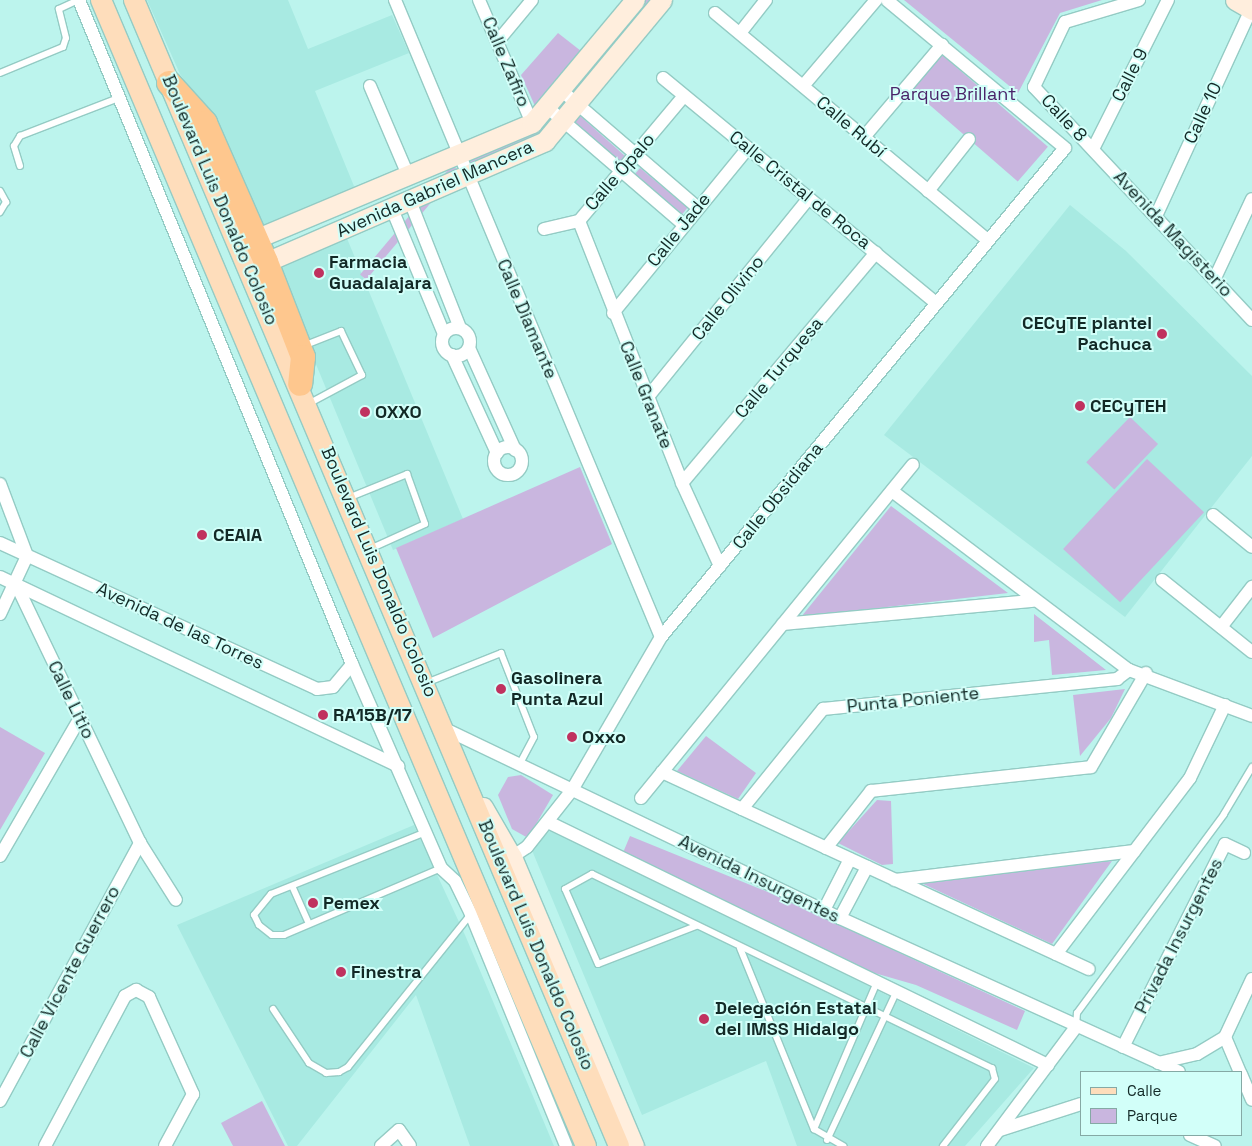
<!DOCTYPE html>
<meta charset="utf-8">
<style>
body{margin:0}
#map{position:relative;width:1252px;height:1146px;overflow:hidden;background:#bcf4ed;font-family:"Space Grotesk",sans-serif}
div>[style]{position:absolute}
[style*='--x']{left:calc(var(--x)*1px);top:calc(var(--y)*1px);width:calc(var(--w)*1px);rotate:calc(var(--a)*1deg)}
.built>*{inset:0;background:#a8eae2}
.green>*{inset:0;background:#c9b6df;transform-origin:0 0}
.roads{filter:drop-shadow(1px 0 #94cbc4) drop-shadow(-1px 0 #94cbc4) drop-shadow(0 1px #94cbc4) drop-shadow(0 -1px #94cbc4)}
.lane>*{height:6px;margin:-3px;padding:0 3px;transform-origin:3px;border-radius:3px;background:#fff}
.street>*{height:12px;margin:-6px;padding:0 6px;transform-origin:6px;border-radius:6px;background:#fff}
.street>.ring{margin:-6px;padding:0;box-sizing:content-box;background:none;border:12px solid #fff;border-radius:50%}
.secondary>*{height:19px;margin:-9.5px;padding:0 9.5px;transform-origin:9.5px;border-radius:9.5px;background:#fed}
.primary>*{height:20px;margin:-10px;padding:0 10px;transform-origin:10px;border-radius:10px;background:#feddbb}
.highway>*{height:24px;margin:-12px;padding:0 12px;transform-origin:12px;border-radius:12px;background:#fec78e}
.dots>*{width:14px;height:14px;translate:-50% -50%;box-sizing:border-box;border:2px solid #d2fff9;border-radius:50%}
span{translate:-50% -50%;white-space:nowrap;text-align:center;line-height:1.15;-webkit-text-stroke:4px #d2fff9;paint-order:stroke}
.street-label{font-size:18px;color:#122926}
.park-label{font-size:18px;color:#4a2469}
.poi-label{font-size:18px;color:#122926;font-weight:700}
.left{translate:0 -50%;text-align:left}
.right{translate:-100% -50%;text-align:right}
.legend{position:absolute;left:1080px;top:1071px;width:162px;height:65px;box-sizing:border-box;background:#d2fff9;border:1px solid #85a9a5;margin:0;padding:6px 9px;list-style:none;font-size:15px;color:#122926}
.legend li{display:flex;align-items:center;gap:10px;height:25px}
.legend b{width:25px;border:1px solid #85a9a5}
</style>
<div id="map">
<div class="built">
<div style="clip-path:polygon(147px 0,288px 0,308px 49px,392px 15px,409px 53px,315px 91px,356px 191px,263px 226px,220px 131px,180px 74px)"></div>
<div style="clip-path:polygon(1070px 205px,1126px 251px,1252px 376px,1252px 456px,1125px 617px,884px 435px)"></div>
<div style="clip-path:polygon(346px 236px,463px 519px,393px 550px,279px 275px,285px 261px)"></div>
<div style="clip-path:polygon(414px 825px,465px 935px,554px 1146px,470px 1146px,416px 995px,297px 1146px,288px 1146px,177px 925px)"></div>
<div style="clip-path:polygon(552px 829px,1034px 1068px,965px 1146px,797px 1146px,766px 1061px,642px 1115px,531px 848px)"></div>
</div>
<div class="green">
<div style="clip-path:polygon(643px 0,655px 0,578px 89px,575px 87px)"></div>
<div style="clip-path:polygon(904px 0,1102px 0,1060px 13px,1018px 93px)"></div>
<div style="clip-path:polygon(558px 33px,581px 51px,535px 106px,521px 75px)"></div>
<div style="left:940px;top:53px;width:143px;height:46px;rotate:41deg"></div>
<div style="clip-path:polygon(578px 114px,625px 156px,620px 162px,572px 121px)"></div>
<div style="clip-path:polygon(542px 123px,545px 131px,471px 166px,469px 160px)"></div>
<div style="left:452px;top:165px;width:8px;height:143px;rotate:40deg"></div>
<div style="left:640px;top:168px;width:62px;height:8px;rotate:40deg"></div>
<div style="left:1130px;top:417px;width:39px;height:63px;rotate:44deg"></div>
<div style="left:1147px;top:459px;width:78px;height:123px;rotate:43deg"></div>
<div style="clip-path:polygon(580px 467px,612px 544px,433px 638px,396px 548px)"></div>
<div style="clip-path:polygon(891px 506px,1008px 593px,801px 617px)"></div>
<div style="clip-path:polygon(1034px 614px,1106px 670px,1052px 675px,1049px 640px,1034px 642px)"></div>
<div style="clip-path:polygon(1125px 689px,1111px 718px,1080px 756px,1073px 695px)"></div>
<div style="clip-path:polygon(0 727px,45px 753px,0 830px)"></div>
<div style="clip-path:polygon(706px 736px,756px 773px,738px 799px,677px 771px)"></div>
<div style="clip-path:polygon(521px 775px,553px 795px,528px 838px,512px 829px,498px 795px,508px 777px)"></div>
<div style="clip-path:polygon(877px 800px,891px 801px,893px 864px,882px 865px,838px 843px)"></div>
<div style="clip-path:polygon(630px 836px,768px 892px,1025px 1011px,1017px 1030px,916px 985px,871px 972px,622px 855px)"></div>
<div style="clip-path:polygon(1112px 861px,1052px 944px,919px 882px)"></div>
<div style="clip-path:polygon(262px 1101px,285px 1146px,233px 1146px,221px 1123px)"></div>
</div>
<div class="roads">
<div class="lane">
<div style="--x:0;--y:73;--w:68;--a:-22.4"></div>
<div style="--x:63;--y:47;--w:9;--a:-72"></div>
<div style="--x:66;--y:38;--w:30;--a:-104"></div>
<div style="--x:59;--y:9;--w:21;--a:-25"></div>
<div style="--x:20;--y:166;--w:21;--a:-107"></div>
<div style="--x:14;--y:146;--w:12;--a:-59"></div>
<div style="--x:20;--y:136;--w:108;--a:-21.1"></div>
<div style="--x:0;--y:191;--w:13;--a:61"></div>
<div style="--x:6;--y:202;--w:12;--a:121"></div>
<div style="--x:303;--y:346;--w:41;--a:-21.5"></div>
<div style="--x:341;--y:331;--w:49;--a:64.5"></div>
<div style="--x:362;--y:375;--w:61;--a:151.8"></div>
<div style="--x:348;--y:498;--w:64;--a:-22.1"></div>
<div style="--x:407;--y:474;--w:53;--a:70.2"></div>
<div style="--x:425;--y:524;--w:60;--a:155.6"></div>
<div style="--x:426;--y:683;--w:81;--a:-21.8"></div>
<div style="--x:501;--y:653;--w:90;--a:68.6"></div>
<div style="--x:534;--y:737;--w:32;--a:118"></div>
<div style="--x:426;--y:832;--w:167;--a:158.2"></div>
<div style="--x:271;--y:894;--w:27;--a:129"></div>
<div style="--x:254;--y:915;--w:11;--a:63"></div>
<div style="--x:259;--y:925;--w:16;--a:38"></div>
<div style="--x:272;--y:935;--w:12;--a:0"></div>
<div style="--x:284;--y:935;--w:171;--a:-23.1"></div>
<div style="--x:293;--y:888;--w:39;--a:66"></div>
<div style="--x:696;--y:926;--w:105;--a:158.8"></div>
<div style="--x:598;--y:964;--w:82;--a:-113.7"></div>
<div style="--x:565;--y:889;--w:31;--a:-29"></div>
<div style="--x:592;--y:874;--w:445;--a:25.9"></div>
<div style="--x:992;--y:1068;--w:11;--a:75"></div>
<div style="--x:995;--y:1079;--w:85;--a:127.8"></div>
<div style="--x:740;--y:948;--w:196;--a:67.8"></div>
<div style="--x:814;--y:1129;--w:34;--a:30"></div>
<div style="--x:273;--y:1009;--w:65;--a:56.3"></div>
<div style="--x:309;--y:1063;--w:20;--a:30"></div>
<div style="--x:326;--y:1073;--w:13;--a:-4"></div>
<div style="--x:339;--y:1072;--w:10;--a:-29"></div>
<div style="--x:348;--y:1067;--w:198;--a:-51.2"></div>
<div style="--x:1076;--y:1027;--w:14;--a:-86"></div>
<div style="--x:1077;--y:1013;--w:247;--a:-53.5"></div>
<div style="--x:1224;--y:814;--w:55;--a:-59.2"></div>
<div style="--x:814;--y:1129;--w:158;--a:-66.8"></div>
<div style="--x:827;--y:1140;--w:162;--a:-64.9"></div>
</div>
<div class="street">
<div style="--x:79;--y:0;--w:718;--a:67.65"></div>
<div style="--x:352;--y:664;--w:223;--a:66.4"></div>
<div style="--x:441;--y:868;--w:19;--a:43"></div>
<div style="--x:455;--y:881;--w:37;--a:64"></div>
<div style="--x:471;--y:914;--w:251;--a:67.7"></div>
<div style="--x:395;--y:0;--w:690;--a:67.34"></div>
<div style="--x:479;--y:0;--w:134;--a:66.7"></div>
<div style="--x:1139;--y:0;--w:77;--a:163.4"></div>
<div style="--x:1065;--y:22;--w:72;--a:115.5"></div>
<div style="--x:1034;--y:87;--w:319;--a:46.9"></div>
<div style="--x:715;--y:13;--w:354;--a:39.8"></div>
<div style="--x:740;--y:33;--w:42;--a:-51.8"></div>
<div style="--x:498;--y:41;--w:53;--a:-50.3"></div>
<div style="--x:663;--y:78;--w:354;--a:39.5"></div>
<div style="--x:370;--y:86;--w:97;--a:66.9"></div>
<div style="--x:803;--y:86;--w:113;--a:-49.7"></div>
<div style="--x:561;--y:90;--w:179;--a:40.7"></div>
<div style="--x:547;--y:107;--w:179;--a:40.7"></div>
<div style="--x:864;--y:137;--w:121;--a:-49.7"></div>
<div style="--x:1093;--y:149;--w:167;--a:-63.3"></div>
<div style="--x:928;--y:191;--w:66;--a:-51.7"></div>
<div style="--x:410;--y:201;--w:136;--a:68.5"></div>
<div style="--x:392;--y:209;--w:135;--a:67.4"></div>
<div style="--x:1156;--y:216;--w:228;--a:-65.3"></div>
<div style="--x:579;--y:221;--w:282;--a:68.5"></div>
<div style="--x:682;--y:483;--w:91;--a:65.4"></div>
<div style="--x:544;--y:229;--w:36;--a:-13"></div>
<div style="--x:579;--y:221;--w:163;--a:-50"></div>
<div style="--x:1215;--y:278;--w:87;--a:-64.9"></div>
<div style="--x:613;--y:313;--w:213;--a:-50.7"></div>
<div class="ring" style="left:442px;top:328px;width:16px;height:16px"></div>
<div style="--x:469;--y:348;--w:112;--a:65.7"></div>
<div style="--x:452;--y:355;--w:108;--a:65.3"></div>
<div style="--x:647;--y:398;--w:257;--a:-51"></div>
<div class="ring" style="left:494px;top:447px;width:16px;height:16px"></div>
<div style="--x:682;--y:483;--w:301;--a:-49.9"></div>
<div style="--x:0;--y:484;--w:77;--a:69.4"></div>
<div style="--x:892;--y:491;--w:297;--a:37.1"></div>
<div style="--x:1129;--y:670;--w:131;--a:20.5"></div>
<div style="--x:1213;--y:515;--w:50;--a:39.4"></div>
<div style="--x:0;--y:543;--w:349;--a:24.7"></div>
<div style="--x:317;--y:689;--w:16;--a:-7"></div>
<div style="--x:333;--y:687;--w:30;--a:-50"></div>
<div style="--x:0;--y:577;--w:441;--a:25.4"></div>
<div style="--x:1162;--y:580;--w:115;--a:38.7"></div>
<div style="--x:16;--y:584;--w:287;--a:64.4"></div>
<div style="--x:140;--y:843;--w:67;--a:57.7"></div>
<div style="--x:0;--y:614;--w:64;--a:-65"></div>
<div style="--x:783;--y:624;--w:251;--a:-5.3"></div>
<div style="--x:1221;--y:627;--w:51;--a:-52.2"></div>
<div style="--x:443;--y:728;--w:440;--a:25.6"></div>
<div style="--x:840;--y:918;--w:372;--a:24.4"></div>
<div style="--x:662;--y:772;--w:470;--a:24.8"></div>
<div style="--x:641;--y:798;--w:430;--a:-50.8"></div>
<div style="--x:742;--y:809;--w:129;--a:-51"></div>
<div style="--x:823;--y:709;--w:296;--a:-5.8"></div>
<div style="--x:1117;--y:679;--w:15;--a:-37"></div>
<div style="--x:548;--y:822;--w:556;--a:25.92"></div>
<div style="--x:826;--y:848;--w:73;--a:-51.7"></div>
<div style="--x:871;--y:791;--w:221;--a:-6.2"></div>
<div style="--x:1091;--y:767;--w:109;--a:-59.7"></div>
<div style="--x:0;--y:856;--w:160;--a:-59.9"></div>
<div style="--x:512;--y:857;--w:18;--a:-34"></div>
<div style="--x:527;--y:847;--w:73;--a:-51.7"></div>
<div style="--x:572;--y:790;--w:177;--a:-59.8"></div>
<div style="--x:661;--y:637;--w:634;--a:-50.44"></div>
<div style="--x:1065;--y:148;--w:231;--a:-140.3"></div>
<div style="--x:895;--y:880;--w:241;--a:-6.9"></div>
<div style="--x:824;--y:910;--w:57;--a:-63"></div>
<div style="--x:840;--y:918;--w:58;--a:-62.1"></div>
<div style="--x:1056;--y:954;--w:221;--a:-52.7"></div>
<div style="--x:1190;--y:778;--w:81;--a:-64.4"></div>
<div style="--x:1225;--y:1037;--w:38;--a:67"></div>
<div style="--x:1123;--y:1047;--w:227;--a:-63.3"></div>
<div style="--x:1225;--y:844;--w:21;--a:25"></div>
<div style="--x:1158;--y:1063;--w:40;--a:-13"></div>
<div style="--x:1197;--y:1054;--w:33;--a:-31"></div>
<div style="--x:1225;--y:1037;--w:64;--a:-65"></div>
<div style="--x:1241;--y:1074;--w:28;--a:67"></div>
<div style="--x:0;--y:1101;--w:294;--a:-61.5"></div>
<div style="--x:1000;--y:1130;--w:85;--a:-17.8"></div>
<div style="--x:1190;--y:1135;--w:27;--a:24"></div>
<div style="--x:45;--y:1146;--w:170;--a:-61.9"></div>
<div style="--x:125;--y:996;--w:13;--a:-29"></div>
<div style="--x:136;--y:990;--w:15;--a:28"></div>
<div style="--x:149;--y:997;--w:107;--a:65.6"></div>
<div style="--x:193;--y:1094;--w:59;--a:118.3"></div>
<div style="--x:381;--y:1146;--w:24;--a:-42"></div>
<div style="--x:399;--y:1130;--w:19;--a:55"></div>
<div style="--x:987;--y:1146;--w:149;--a:-53.2"></div>
</div>
<div class="secondary">
<div style="--x:1235;--y:0;--w:20;--a:30"></div>
<div style="--x:255;--y:239;--w:300;--a:-22.7"></div>
<div style="--x:532;--y:123;--w:160;--a:-50.1"></div>
<div style="--x:266;--y:262;--w:304;--a:-23.4"></div>
<div style="--x:545;--y:141;--w:183;--a:-50.3"></div>
<div style="--x:483;--y:807;--w:58;--a:59.9"></div>
<div style="--x:512;--y:857;--w:314;--a:67.1"></div>
</div>
<div class="primary">
<div style="--x:101;--y:0;--w:1244;--a:67.06"></div>
<div style="--x:134;--y:0;--w:1244;--a:67.06"></div>
</div>
<div class="highway">
<div style="--x:169;--y:83;--w:54;--a:48"></div>
<div style="--x:205;--y:123;--w:152;--a:66.3"></div>
<div style="--x:266;--y:262;--w:102;--a:68.7"></div>
<div style="--x:303;--y:357;--w:27;--a:96"></div>
</div>
</div>
<div class="dots">
<div style="left:319px;top:273px;background:#c0325f"></div>
<div style="left:1162px;top:334px;background:#c0325f"></div>
<div style="left:1080px;top:406px;background:#c0325f"></div>
<div style="left:365px;top:412px;background:#c0325f"></div>
<div style="left:202px;top:535px;background:#c0325f"></div>
<div style="left:501px;top:689px;background:#c0325f"></div>
<div style="left:323px;top:715px;background:#c0325f"></div>
<div style="left:572px;top:737px;background:#c0325f"></div>
<div style="left:313px;top:903px;background:#c0325f"></div>
<div style="left:341px;top:972px;background:#c0325f"></div>
<div style="left:704px;top:1019px;background:#c0325f"></div>
</div>
<div class="street-label">
<span style="left:506px;top:62px;rotate:67deg">Calle Zafiro</span>
<span style="left:1130px;top:75px;rotate:-63deg">Calle 9</span>
<span style="left:1203px;top:113px;rotate:-65deg">Calle 10</span>
<span style="left:1064px;top:118px;rotate:47deg">Calle 8</span>
<span style="left:851px;top:127px;rotate:40deg">Calle Rubí</span>
<span style="left:620px;top:172px;rotate:-49deg">Calle Ópalo</span>
<span style="left:435px;top:189px;rotate:-24deg">Avenida Gabriel Mancera</span>
<span style="left:800px;top:190px;rotate:39deg">Calle Cristal de Roca</span>
<span style="left:220px;top:200px;rotate:67deg">Boulevard Luis Donaldo Colosio</span>
<span style="left:679px;top:230px;rotate:-51deg">Calle Jade</span>
<span style="left:1173px;top:234px;rotate:47deg">Avenida Magisterio</span>
<span style="left:728px;top:298px;rotate:-51deg">Calle Olivino</span>
<span style="left:527px;top:319px;rotate:67deg">Calle Diamante</span>
<span style="left:779px;top:368px;rotate:-50deg">Calle Turquesa</span>
<span style="left:646px;top:395px;rotate:68deg">Calle Granate</span>
<span style="left:778px;top:496px;rotate:-51deg">Calle Obsidiana</span>
<span style="left:379px;top:572px;rotate:67deg">Boulevard Luis Donaldo Colosio</span>
<span style="left:180px;top:626px;rotate:25deg">Avenida de las Torres</span>
<span style="left:71px;top:700px;rotate:64deg">Calle Litio</span>
<span style="left:913px;top:700px;rotate:-6deg">Punta Poniente</span>
<span style="left:759px;top:879px;rotate:26deg">Avenida Insurgentes</span>
<span style="left:1179px;top:936px;rotate:-63deg">Privada Insurgentes</span>
<span style="left:536px;top:945px;rotate:67deg">Boulevard Luis Donaldo Colosio</span>
<span style="left:70px;top:972px;rotate:-62deg">Calle Vicente Guerrero</span>
</div>
<div class="park-label">
<span style="left:953px;top:94px">Parque Brillant</span>
</div>
<div class="poi-label">
<span class="left" style="left:329px;top:273px">Farmacia<br>Guadalajara</span>
<span class="right" style="left:1152px;top:334px">CECyTE plantel<br>Pachuca</span>
<span class="left" style="left:1090px;top:406px">CECyTEH</span>
<span class="left" style="left:375px;top:412px">OXXO</span>
<span class="left" style="left:213px;top:535px">CEAIA</span>
<span class="left" style="left:511px;top:689px">Gasolinera<br>Punta Azul</span>
<span class="left" style="left:333px;top:715px">RA15B/17</span>
<span class="left" style="left:582px;top:737px">Oxxo</span>
<span class="left" style="left:323px;top:903px">Pemex</span>
<span class="left" style="left:351px;top:972px">Finestra</span>
<span class="left" style="left:715px;top:1019px">Delegación Estatal<br>del IMSS Hidalgo</span>
</div>
<ul class="legend">
<li><b style="height:6px;background:#feddbb"></b>Calle</li>
<li><b style="height:14px;background:#c9b6df"></b>Parque</li>
</ul>
</div>
